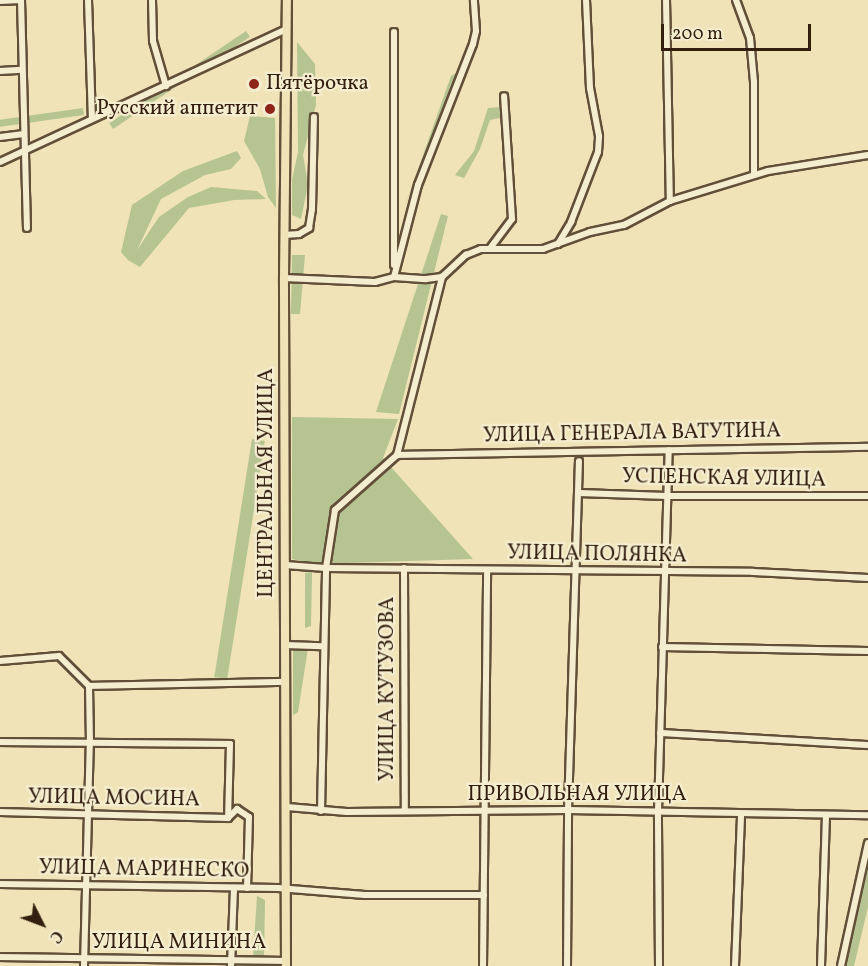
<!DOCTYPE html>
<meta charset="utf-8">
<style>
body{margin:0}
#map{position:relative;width:868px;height:966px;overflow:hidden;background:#efe3b7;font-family:Vollkorn,serif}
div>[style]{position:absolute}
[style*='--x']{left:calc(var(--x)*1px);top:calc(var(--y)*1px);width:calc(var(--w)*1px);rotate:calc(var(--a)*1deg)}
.green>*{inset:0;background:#b6c491;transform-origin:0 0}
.roads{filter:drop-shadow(2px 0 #624f39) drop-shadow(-2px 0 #624f39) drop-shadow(0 2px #624f39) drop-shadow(0 -2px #624f39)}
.minor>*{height:6px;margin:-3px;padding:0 3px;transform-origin:3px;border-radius:3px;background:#f5edd0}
.major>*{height:8px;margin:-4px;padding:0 4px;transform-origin:4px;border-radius:4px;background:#efe3b7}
.dots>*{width:16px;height:16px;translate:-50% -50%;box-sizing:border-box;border:3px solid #f5edd0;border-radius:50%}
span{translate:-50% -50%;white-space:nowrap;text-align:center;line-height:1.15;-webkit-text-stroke:4.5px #f5edd0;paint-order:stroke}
.poi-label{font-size:21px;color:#331e0f}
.left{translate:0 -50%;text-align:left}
.right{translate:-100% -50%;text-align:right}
.street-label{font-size:21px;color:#331e0f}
.north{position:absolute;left:12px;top:894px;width:60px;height:60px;-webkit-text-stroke:4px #f5edd0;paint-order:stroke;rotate:132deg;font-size:16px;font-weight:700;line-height:24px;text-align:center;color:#331e0f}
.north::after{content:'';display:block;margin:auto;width:21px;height:27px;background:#331e0f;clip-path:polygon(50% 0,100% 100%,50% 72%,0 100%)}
.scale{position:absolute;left:661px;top:24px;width:150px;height:27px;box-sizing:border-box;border:3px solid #331e0f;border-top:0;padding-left:8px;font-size:18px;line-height:21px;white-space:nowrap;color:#331e0f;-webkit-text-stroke:4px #f5edd0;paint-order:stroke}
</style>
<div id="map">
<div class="green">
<div style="left:246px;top:31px;width:7px;height:165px;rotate:56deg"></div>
<div style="clip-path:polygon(297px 42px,315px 64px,316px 105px,303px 155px,308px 185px,301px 219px,292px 215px,292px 180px,298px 152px)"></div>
<div style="clip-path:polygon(456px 73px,405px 206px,451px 76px)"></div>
<div style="clip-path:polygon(502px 107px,506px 117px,490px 120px,480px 149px,464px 178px,455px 175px,474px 151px,488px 108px)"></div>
<div style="left:83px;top:108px;width:7px;height:91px;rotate:82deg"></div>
<div style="clip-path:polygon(250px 116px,275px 118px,276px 208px,268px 197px,260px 169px,244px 141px)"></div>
<div style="clip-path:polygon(237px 151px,241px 158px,231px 169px,205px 175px,161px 199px,137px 250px,159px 217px,188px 197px,211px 187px,257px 191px,266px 199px,234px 200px,189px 208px,140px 267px,128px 260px,121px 252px,132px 205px,183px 171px)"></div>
<div style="clip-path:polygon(441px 214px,448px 216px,399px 414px,376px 412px)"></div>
<div style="clip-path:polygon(292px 255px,305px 255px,300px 314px,291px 314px)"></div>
<div style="clip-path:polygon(292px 417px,398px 419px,383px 458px,473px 559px,315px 564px,292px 559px)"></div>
<div style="left:252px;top:439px;width:13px;height:241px;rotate:9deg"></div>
<div style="clip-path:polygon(312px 572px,311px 626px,305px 628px,305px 573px)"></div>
<div style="clip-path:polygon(293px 648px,308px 648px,298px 712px,293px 715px)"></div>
<div style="clip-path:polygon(868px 850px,868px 907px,854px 966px,842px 966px)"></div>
<div style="clip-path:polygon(257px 896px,265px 900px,264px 958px,253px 958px)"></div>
</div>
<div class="roads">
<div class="minor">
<div style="--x:21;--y:0;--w:228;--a:88.5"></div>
<div style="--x:88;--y:0;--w:119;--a:88.1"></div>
<div style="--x:152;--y:0;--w:41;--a:88.6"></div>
<div style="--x:153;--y:41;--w:47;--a:73.9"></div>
<div style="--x:666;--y:0;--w:201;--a:88.9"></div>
<div style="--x:736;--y:0;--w:40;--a:69.8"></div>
<div style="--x:750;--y:38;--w:44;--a:84.8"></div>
<div style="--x:754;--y:82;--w:93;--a:90"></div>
<div style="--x:0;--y:1;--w:21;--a:-3"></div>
<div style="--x:0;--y:71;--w:22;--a:-3"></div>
<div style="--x:0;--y:137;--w:24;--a:-7"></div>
<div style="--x:0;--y:162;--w:316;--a:-24.9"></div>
<div style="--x:284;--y:235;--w:15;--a:-4"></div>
<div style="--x:299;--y:234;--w:12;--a:-31"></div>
<div style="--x:309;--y:228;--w:19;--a:-81"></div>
<div style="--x:312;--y:209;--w:92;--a:-88.8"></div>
<div style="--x:558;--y:244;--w:26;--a:-59"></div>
<div style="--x:571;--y:222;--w:75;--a:-68.9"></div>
<div style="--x:598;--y:152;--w:16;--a:-86"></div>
<div style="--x:599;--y:136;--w:49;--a:-100.6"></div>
<div style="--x:590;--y:88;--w:88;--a:-92.6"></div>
<div style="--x:491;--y:247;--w:35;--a:-53"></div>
<div style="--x:512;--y:219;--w:123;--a:-93.7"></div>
<div style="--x:394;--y:265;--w:233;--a:-90"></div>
<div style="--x:394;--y:277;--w:95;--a:-75.4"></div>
<div style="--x:418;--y:185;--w:151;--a:-68.7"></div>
<div style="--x:473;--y:44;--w:13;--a:-77"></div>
<div style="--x:476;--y:31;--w:31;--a:-94"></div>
<div style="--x:284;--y:278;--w:91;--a:2.5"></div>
<div style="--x:375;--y:282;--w:20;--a:-15"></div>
<div style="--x:394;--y:277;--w:32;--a:4"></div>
<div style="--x:426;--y:279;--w:16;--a:-7"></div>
<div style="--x:442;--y:277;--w:33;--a:-43"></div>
<div style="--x:466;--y:255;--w:16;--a:-22"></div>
<div style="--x:481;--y:249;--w:62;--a:0"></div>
<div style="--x:543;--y:249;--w:50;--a:-19.9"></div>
<div style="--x:590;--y:232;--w:35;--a:-12"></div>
<div style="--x:624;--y:225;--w:52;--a:-27.6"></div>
<div style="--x:670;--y:201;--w:102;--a:-17"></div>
<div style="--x:768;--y:171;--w:101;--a:-9.1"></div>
<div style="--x:397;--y:455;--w:471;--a:-1"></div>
<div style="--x:579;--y:493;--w:88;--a:2"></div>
<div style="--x:667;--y:496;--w:201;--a:0"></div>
<div style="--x:285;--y:565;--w:41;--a:4.2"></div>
<div style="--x:326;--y:568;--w:427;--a:0.5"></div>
<div style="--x:753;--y:572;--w:115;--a:3"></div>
<div style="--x:404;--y:568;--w:243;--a:89.8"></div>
<div style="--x:285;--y:645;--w:37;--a:2"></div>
<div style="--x:662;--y:647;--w:206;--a:1.1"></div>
<div style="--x:0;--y:661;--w:59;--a:-4.8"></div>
<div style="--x:59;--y:656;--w:42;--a:45"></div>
<div style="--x:660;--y:733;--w:208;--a:3.3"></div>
<div style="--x:0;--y:742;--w:230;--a:0.5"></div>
<div style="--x:230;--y:744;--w:74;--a:91.5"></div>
<div style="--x:228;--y:818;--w:13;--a:-45"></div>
<div style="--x:237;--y:809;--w:14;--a:34"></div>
<div style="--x:249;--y:817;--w:71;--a:91.6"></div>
<div style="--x:287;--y:807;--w:60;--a:4.8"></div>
<div style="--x:347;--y:812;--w:221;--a:-0.5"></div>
<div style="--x:568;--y:810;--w:300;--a:1"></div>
<div style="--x:321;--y:811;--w:243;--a:-88.8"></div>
<div style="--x:326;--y:568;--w:59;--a:-81.2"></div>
<div style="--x:335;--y:510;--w:83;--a:-41.6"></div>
<div style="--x:397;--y:455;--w:184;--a:-75.8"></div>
<div style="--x:0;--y:812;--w:228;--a:1.5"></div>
<div style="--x:0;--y:884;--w:278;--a:0.8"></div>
<div style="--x:278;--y:888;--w:87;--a:4.6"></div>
<div style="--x:365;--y:895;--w:119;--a:0"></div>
<div style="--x:0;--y:957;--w:286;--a:0.8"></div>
<div style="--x:84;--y:966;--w:223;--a:-88.5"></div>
<div style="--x:90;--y:743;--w:57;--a:-91"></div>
<div style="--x:89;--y:686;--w:197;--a:-1.2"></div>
<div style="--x:231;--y:966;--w:77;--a:-87.8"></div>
<div style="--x:483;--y:966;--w:396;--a:-89.4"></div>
<div style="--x:567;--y:966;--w:156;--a:-89.6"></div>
<div style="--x:568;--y:810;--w:349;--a:-88.2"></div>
<div style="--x:659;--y:966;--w:155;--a:-90.4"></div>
<div style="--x:658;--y:811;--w:361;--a:-88.3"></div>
<div style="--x:735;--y:966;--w:152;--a:-87.7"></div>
<div style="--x:821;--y:966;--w:150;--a:-88.1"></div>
<div style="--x:841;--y:966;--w:126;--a:-77.6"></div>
</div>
<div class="major">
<div style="--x:286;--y:966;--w:688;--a:-90.17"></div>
<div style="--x:284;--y:278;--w:278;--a:-89.4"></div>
</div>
</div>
<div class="dots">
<div style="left:254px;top:84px;background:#8f2418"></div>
<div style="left:270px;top:109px;background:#8f2418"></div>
</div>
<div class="poi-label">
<span class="left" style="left:266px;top:84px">Пятёрочка</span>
<span class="right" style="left:258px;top:109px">Русский аппетит</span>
</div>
<div class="street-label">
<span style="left:632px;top:434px;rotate:-1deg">УЛИЦА ГЕНЕРАЛА ВАТУТИНА</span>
<span style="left:724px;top:479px;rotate:1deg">УСПЕНСКАЯ УЛИЦА</span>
<span style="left:267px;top:483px;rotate:-90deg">ЦЕНТРАЛЬНАЯ УЛИЦА</span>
<span style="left:597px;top:555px;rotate:1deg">УЛИЦА ПОЛЯНКА</span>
<span style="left:388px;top:689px;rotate:-90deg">УЛИЦА КУТУЗОВА</span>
<span style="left:577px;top:795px">ПРИВОЛЬНАЯ УЛИЦА</span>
<span style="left:114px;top:799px;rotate:1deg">УЛИЦА МОСИНА</span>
<span style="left:144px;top:870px;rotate:1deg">УЛИЦА МАРИНЕСКО</span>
<span style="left:179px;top:943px">УЛИЦА МИНИНА</span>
</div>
<div class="north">С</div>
<div class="scale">200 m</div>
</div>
